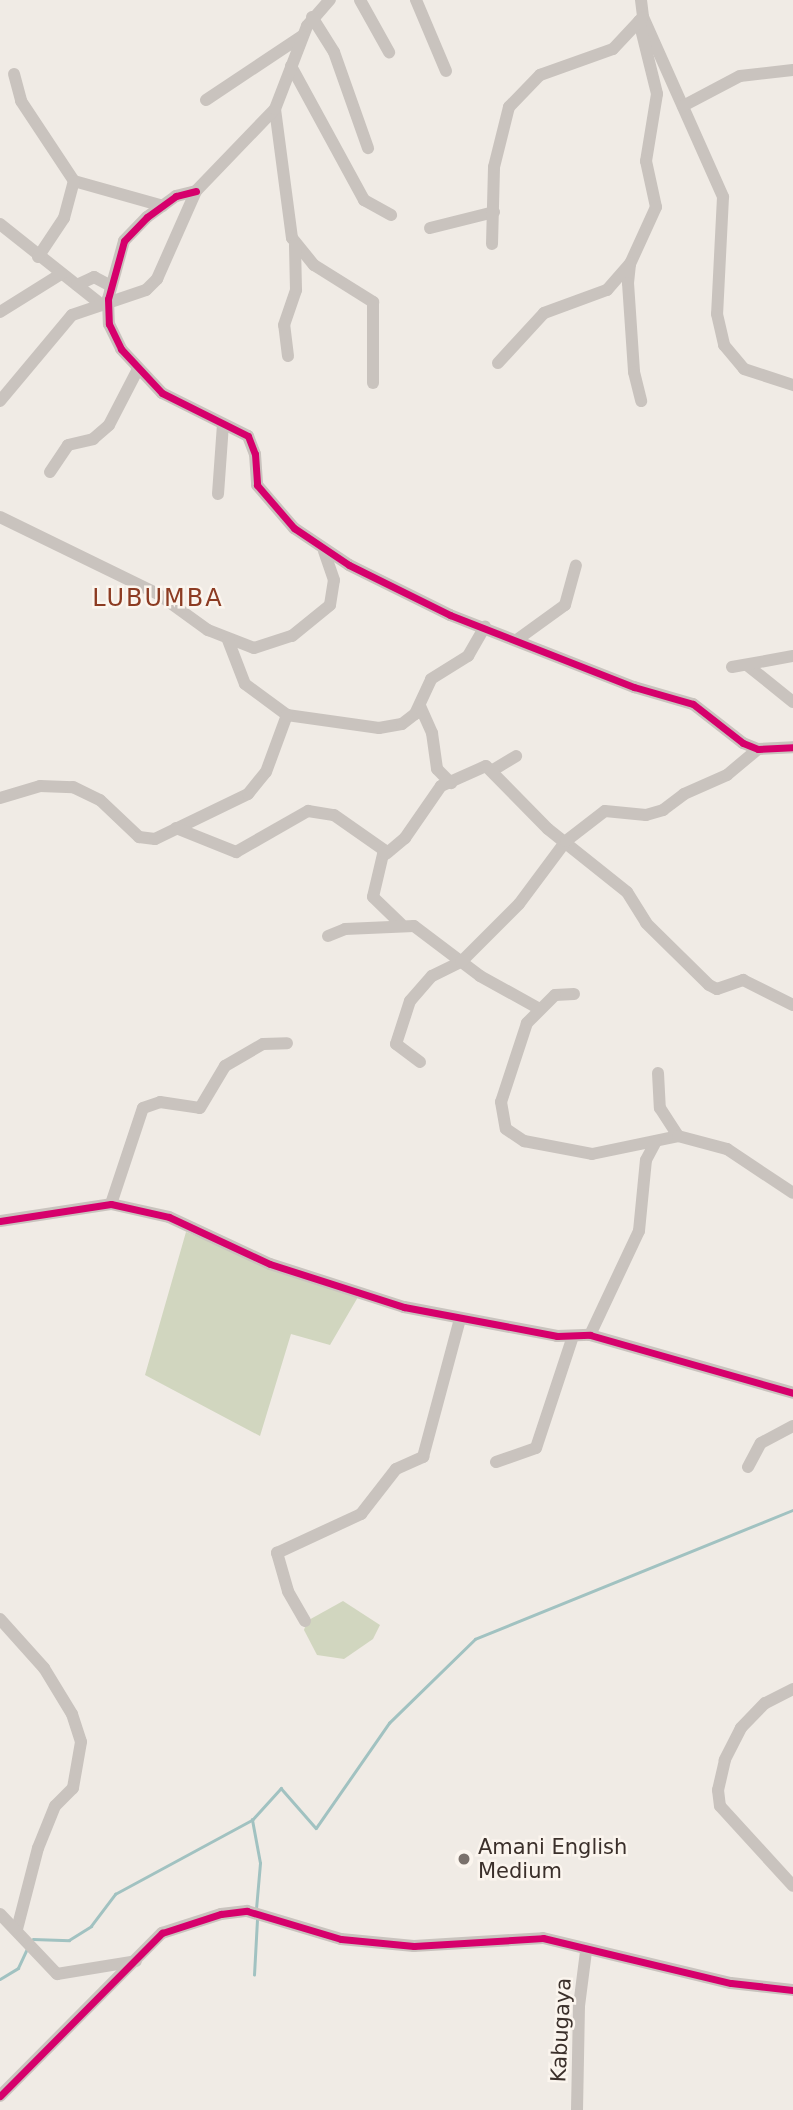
<!DOCTYPE html>
<style>
body{margin:0}
#map{position:relative;width:793px;height:2110px;overflow:hidden;background:#f0ebe5;font-family:"DejaVu Sans",sans-serif}
div>[style]{position:absolute}
[style*='--x']{left:calc(var(--x)*1px);top:calc(var(--y)*1px);width:calc(var(--w)*1px);rotate:calc(var(--a)*1deg)}
.green>*{inset:0;background:#d1d6bf}
.stream>*{height:2.5px;margin:-1.25px;padding:0 1.25px;transform-origin:1.25px;border-radius:1.25px;background:#a1c2c1}
.minor>*{height:12px;margin:-6px;padding:0 6px;transform-origin:6px;border-radius:6px;background:#c9c3be}
.cycleway>*{height:7px;margin:-3.5px;padding:0 3.5px;transform-origin:3.5px;border-radius:3.5px;background:#d6006c}
.dots>*{width:19px;height:19px;translate:-50% -50%;box-sizing:border-box;border:4px solid #fbf5ee;border-radius:50%}
span{translate:-50% -50%;white-space:nowrap;text-align:center;line-height:1.15;-webkit-text-stroke:5px #fbf5ee;paint-order:stroke}
.poi-label{font-size:21px;color:#3b302b}
.left{translate:0 -50%;text-align:left}
.street-label{font-size:21px;color:#3b302b}
.quarter-label{font-size:24px;color:#8c3b22;letter-spacing:2px}
</style>
<div id="map">
<div class="green">
<div style="clip-path:polygon(186px 1232px,358px 1297px,330px 1345px,291px 1334px,260px 1436px,145px 1375px)"></div>
<div style="clip-path:polygon(343px 1601px,380px 1625px,373px 1639px,344px 1659px,317px 1655px,304px 1630px,307px 1621px)"></div>
</div>
<div class="stream">
<div style="--x:256;--y:1909;--w:46;--a:-85"></div>
<div style="--x:260;--y:1863;--w:44;--a:-100.5"></div>
<div style="--x:252;--y:1820;--w:43;--a:-47.8"></div>
<div style="--x:281;--y:1788;--w:53;--a:48.8"></div>
<div style="--x:316;--y:1828;--w:128;--a:-55.2"></div>
<div style="--x:389;--y:1723;--w:120;--a:-44.3"></div>
<div style="--x:475;--y:1639;--w:343;--a:-22.1"></div>
<div style="--x:33;--y:1939;--w:36;--a:2"></div>
<div style="--x:69;--y:1940;--w:26;--a:-32"></div>
<div style="--x:91;--y:1926;--w:40;--a:-53"></div>
<div style="--x:115;--y:1894;--w:156;--a:-28.4"></div>
<div style="--x:254;--y:1975;--w:56;--a:-86.9"></div>
<div style="--x:0;--y:1979;--w:21;--a:-31"></div>
<div style="--x:18;--y:1968;--w:21;--a:-65"></div>
</div>
<div class="minor">
<div style="--x:360;--y:0;--w:60;--a:60.9"></div>
<div style="--x:416;--y:0;--w:77;--a:67.1"></div>
<div style="--x:641;--y:0;--w:17;--a:83"></div>
<div style="--x:643;--y:17;--w:197;--a:66"></div>
<div style="--x:723;--y:197;--w:117;--a:92.9"></div>
<div style="--x:717;--y:314;--w:32;--a:77"></div>
<div style="--x:724;--y:345;--w:31;--a:50"></div>
<div style="--x:744;--y:369;--w:52;--a:18.1"></div>
<div style="--x:312;--y:17;--w:41;--a:57.8"></div>
<div style="--x:334;--y:52;--w:102;--a:70.5"></div>
<div style="--x:639;--y:21;--w:75;--a:76.1"></div>
<div style="--x:657;--y:94;--w:68;--a:99.3"></div>
<div style="--x:646;--y:161;--w:47;--a:77.7"></div>
<div style="--x:656;--y:207;--w:63;--a:114.5"></div>
<div style="--x:630;--y:264;--w:19;--a:96"></div>
<div style="--x:628;--y:283;--w:89;--a:86.1"></div>
<div style="--x:634;--y:372;--w:30;--a:76"></div>
<div style="--x:291;--y:66;--w:153;--a:61.4"></div>
<div style="--x:364;--y:200;--w:31;--a:29"></div>
<div style="--x:14;--y:74;--w:28;--a:75"></div>
<div style="--x:21;--y:101;--w:96;--a:56.5"></div>
<div style="--x:74;--y:181;--w:92;--a:15.7"></div>
<div style="--x:206;--y:100;--w:115;--a:-33.7"></div>
<div style="--x:683;--y:106;--w:64;--a:-27.8"></div>
<div style="--x:740;--y:76;--w:53;--a:-6.5"></div>
<div style="--x:275;--y:109;--w:130;--a:82.5"></div>
<div style="--x:292;--y:238;--w:35;--a:51"></div>
<div style="--x:314;--y:265;--w:70;--a:32.1"></div>
<div style="--x:373;--y:302;--w:81;--a:90"></div>
<div style="--x:196;--y:191;--w:21;--a:166"></div>
<div style="--x:176;--y:196;--w:36;--a:144"></div>
<div style="--x:147;--y:217;--w:33;--a:134"></div>
<div style="--x:124;--y:241;--w:60;--a:105.4"></div>
<div style="--x:108;--y:299;--w:25;--a:88"></div>
<div style="--x:109;--y:324;--w:28;--a:64"></div>
<div style="--x:121;--y:349;--w:60;--a:47"></div>
<div style="--x:162;--y:393;--w:96;--a:26.6"></div>
<div style="--x:248;--y:436;--w:19;--a:69"></div>
<div style="--x:255;--y:454;--w:31;--a:86"></div>
<div style="--x:257;--y:485;--w:57;--a:49.3"></div>
<div style="--x:294;--y:528;--w:66;--a:33.9"></div>
<div style="--x:349;--y:565;--w:113;--a:26.3"></div>
<div style="--x:450;--y:615;--w:198;--a:21.4"></div>
<div style="--x:634;--y:687;--w:61;--a:16.1"></div>
<div style="--x:693;--y:704;--w:63;--a:38"></div>
<div style="--x:743;--y:743;--w:16;--a:22"></div>
<div style="--x:758;--y:749;--w:35;--a:-3"></div>
<div style="--x:0;--y:224;--w:125;--a:38.5"></div>
<div style="--x:430;--y:228;--w:66;--a:-14"></div>
<div style="--x:492;--y:244;--w:77;--a:-88.5"></div>
<div style="--x:494;--y:167;--w:62;--a:-76"></div>
<div style="--x:509;--y:107;--w:45;--a:-45.9"></div>
<div style="--x:540;--y:75;--w:77;--a:-19.6"></div>
<div style="--x:613;--y:49;--w:42;--a:-46.9"></div>
<div style="--x:38;--y:257;--w:47;--a:-56.3"></div>
<div style="--x:64;--y:218;--w:38;--a:-75"></div>
<div style="--x:77;--y:285;--w:19;--a:-25"></div>
<div style="--x:94;--y:277;--w:19;--a:28"></div>
<div style="--x:0;--y:312;--w:72;--a:-31.9"></div>
<div style="--x:288;--y:356;--w:31;--a:-97"></div>
<div style="--x:284;--y:325;--w:37;--a:-71"></div>
<div style="--x:296;--y:290;--w:45;--a:-91.3"></div>
<div style="--x:498;--y:363;--w:68;--a:-47.4"></div>
<div style="--x:544;--y:313;--w:67;--a:-20.1"></div>
<div style="--x:607;--y:290;--w:35;--a:-49"></div>
<div style="--x:0;--y:401;--w:112;--a:-50.1"></div>
<div style="--x:72;--y:315;--w:78;--a:-18.7"></div>
<div style="--x:146;--y:290;--w:16;--a:-45"></div>
<div style="--x:157;--y:279;--w:96;--a:-66.1"></div>
<div style="--x:196;--y:191;--w:114;--a:-46.1"></div>
<div style="--x:275;--y:109;--w:89;--a:-68.9"></div>
<div style="--x:307;--y:26;--w:35;--a:-49"></div>
<div style="--x:50;--y:472;--w:32;--a:-56"></div>
<div style="--x:68;--y:445;--w:26;--a:-13"></div>
<div style="--x:93;--y:439;--w:21;--a:-41"></div>
<div style="--x:109;--y:425;--w:63;--a:-62.6"></div>
<div style="--x:218;--y:494;--w:70;--a:-85.9"></div>
<div style="--x:0;--y:517;--w:176;--a:26"></div>
<div style="--x:158;--y:594;--w:62;--a:35.8"></div>
<div style="--x:208;--y:630;--w:49;--a:21.4"></div>
<div style="--x:254;--y:648;--w:40;--a:-18"></div>
<div style="--x:292;--y:636;--w:49;--a:-39.2"></div>
<div style="--x:330;--y:605;--w:25;--a:-81"></div>
<div style="--x:334;--y:580;--w:31;--a:-109"></div>
<div style="--x:518;--y:639;--w:58;--a:-35.9"></div>
<div style="--x:565;--y:605;--w:41;--a:-74.6"></div>
<div style="--x:228;--y:640;--w:47;--a:68.9"></div>
<div style="--x:245;--y:684;--w:52;--a:36.4"></div>
<div style="--x:287;--y:715;--w:93;--a:8"></div>
<div style="--x:379;--y:728;--w:23;--a:-10"></div>
<div style="--x:402;--y:724;--w:16;--a:-38"></div>
<div style="--x:415;--y:714;--w:38;--a:-65"></div>
<div style="--x:431;--y:679;--w:44;--a:-31.9"></div>
<div style="--x:468;--y:656;--w:34;--a:-60"></div>
<div style="--x:747;--y:665;--w:59;--a:38.8"></div>
<div style="--x:732;--y:667;--w:62;--a:-10.2"></div>
<div style="--x:420;--y:706;--w:30;--a:66"></div>
<div style="--x:432;--y:733;--w:36;--a:82"></div>
<div style="--x:437;--y:769;--w:20;--a:45"></div>
<div style="--x:493;--y:770;--w:27;--a:-31"></div>
<div style="--x:0;--y:798;--w:42;--a:-16.7"></div>
<div style="--x:40;--y:786;--w:33;--a:2"></div>
<div style="--x:73;--y:787;--w:30;--a:26"></div>
<div style="--x:100;--y:800;--w:54;--a:43.5"></div>
<div style="--x:139;--y:837;--w:16;--a:7"></div>
<div style="--x:155;--y:839;--w:103;--a:-25.8"></div>
<div style="--x:248;--y:794;--w:28;--a:-51"></div>
<div style="--x:266;--y:772;--w:61;--a:-69.8"></div>
<div style="--x:176;--y:828;--w:65;--a:21.8"></div>
<div style="--x:236;--y:852;--w:83;--a:-29.7"></div>
<div style="--x:308;--y:811;--w:26;--a:9"></div>
<div style="--x:334;--y:815;--w:61;--a:35"></div>
<div style="--x:384;--y:850;--w:48;--a:103.2"></div>
<div style="--x:373;--y:897;--w:39;--a:44"></div>
<div style="--x:386;--y:854;--w:25;--a:-40"></div>
<div style="--x:405;--y:838;--w:63;--a:-55.3"></div>
<div style="--x:441;--y:786;--w:49;--a:-24"></div>
<div style="--x:486;--y:766;--w:88;--a:45.5"></div>
<div style="--x:548;--y:829;--w:101;--a:38.6"></div>
<div style="--x:627;--y:892;--w:36;--a:58"></div>
<div style="--x:646;--y:923;--w:88;--a:44.5"></div>
<div style="--x:709;--y:985;--w:9;--a:27"></div>
<div style="--x:717;--y:989;--w:28;--a:-19"></div>
<div style="--x:743;--y:980;--w:56;--a:26.6"></div>
<div style="--x:328;--y:936;--w:18;--a:-22"></div>
<div style="--x:345;--y:929;--w:69;--a:-2.5"></div>
<div style="--x:414;--y:926;--w:83;--a:37.1"></div>
<div style="--x:480;--y:976;--w:66;--a:28.9"></div>
<div style="--x:574;--y:994;--w:19;--a:177"></div>
<div style="--x:555;--y:995;--w:40;--a:135"></div>
<div style="--x:527;--y:1023;--w:83;--a:108.2"></div>
<div style="--x:501;--y:1102;--w:27;--a:80"></div>
<div style="--x:506;--y:1129;--w:22;--a:34"></div>
<div style="--x:524;--y:1141;--w:69;--a:10.8"></div>
<div style="--x:592;--y:1154;--w:88;--a:-11.8"></div>
<div style="--x:420;--y:1062;--w:30;--a:-143"></div>
<div style="--x:396;--y:1044;--w:45;--a:-72"></div>
<div style="--x:410;--y:1001;--w:33;--a:-49"></div>
<div style="--x:432;--y:976;--w:32;--a:-26"></div>
<div style="--x:461;--y:962;--w:82;--a:-45"></div>
<div style="--x:519;--y:904;--w:79;--a:-53.3"></div>
<div style="--x:566;--y:841;--w:49;--a:-37.6"></div>
<div style="--x:605;--y:811;--w:41;--a:5.6"></div>
<div style="--x:646;--y:815;--w:18;--a:-16"></div>
<div style="--x:663;--y:810;--w:26;--a:-37"></div>
<div style="--x:684;--y:794;--w:47;--a:-23.8"></div>
<div style="--x:727;--y:775;--w:40;--a:-40"></div>
<div style="--x:658;--y:1073;--w:35;--a:87"></div>
<div style="--x:660;--y:1108;--w:33;--a:57"></div>
<div style="--x:678;--y:1136;--w:51;--a:14.9"></div>
<div style="--x:727;--y:1149;--w:79;--a:33.7"></div>
<div style="--x:111;--y:1204;--w:101;--a:-71.6"></div>
<div style="--x:143;--y:1108;--w:18;--a:-19"></div>
<div style="--x:160;--y:1102;--w:40;--a:8.5"></div>
<div style="--x:200;--y:1108;--w:49;--a:-59.2"></div>
<div style="--x:225;--y:1066;--w:44;--a:-30.1"></div>
<div style="--x:263;--y:1044;--w:24;--a:-2"></div>
<div style="--x:0;--y:1221;--w:112;--a:-8.7"></div>
<div style="--x:111;--y:1204;--w:59;--a:12.6"></div>
<div style="--x:169;--y:1217;--w:111;--a:25"></div>
<div style="--x:270;--y:1264;--w:141;--a:17.8"></div>
<div style="--x:404;--y:1307;--w:156;--a:10.7"></div>
<div style="--x:557;--y:1336;--w:33;--a:-2"></div>
<div style="--x:590;--y:1335;--w:211;--a:15.9"></div>
<div style="--x:590;--y:1335;--w:115;--a:-64.8"></div>
<div style="--x:639;--y:1231;--w:71;--a:-84.4"></div>
<div style="--x:646;--y:1160;--w:21;--a:-62"></div>
<div style="--x:496;--y:1462;--w:42;--a:-19.3"></div>
<div style="--x:536;--y:1448;--w:118;--a:-71.7"></div>
<div style="--x:748;--y:1467;--w:27;--a:-62"></div>
<div style="--x:761;--y:1443;--w:36;--a:-28"></div>
<div style="--x:0;--y:1619;--w:66;--a:48.1"></div>
<div style="--x:44;--y:1668;--w:54;--a:58.7"></div>
<div style="--x:72;--y:1714;--w:29;--a:72"></div>
<div style="--x:81;--y:1742;--w:47;--a:99.9"></div>
<div style="--x:73;--y:1788;--w:25;--a:135"></div>
<div style="--x:55;--y:1806;--w:45;--a:112"></div>
<div style="--x:38;--y:1848;--w:84;--a:104.5"></div>
<div style="--x:305;--y:1621;--w:34;--a:-120"></div>
<div style="--x:288;--y:1591;--w:40;--a:-106"></div>
<div style="--x:277;--y:1553;--w:93;--a:-24.9"></div>
<div style="--x:361;--y:1514;--w:57;--a:-52.1"></div>
<div style="--x:396;--y:1469;--w:30;--a:-24"></div>
<div style="--x:423;--y:1457;--w:143;--a:-75"></div>
<div style="--x:793;--y:1689;--w:31;--a:153"></div>
<div style="--x:765;--y:1703;--w:35;--a:134"></div>
<div style="--x:741;--y:1728;--w:36;--a:117"></div>
<div style="--x:725;--y:1760;--w:31;--a:103"></div>
<div style="--x:718;--y:1790;--w:16;--a:83"></div>
<div style="--x:720;--y:1806;--w:108;--a:47.6"></div>
<div style="--x:0;--y:1914;--w:83;--a:46.5"></div>
<div style="--x:57;--y:1974;--w:80;--a:-9.3"></div>
<div style="--x:0;--y:2096;--w:230;--a:-45.2"></div>
<div style="--x:162;--y:1933;--w:62;--a:-17.9"></div>
<div style="--x:221;--y:1914;--w:26;--a:-7"></div>
<div style="--x:247;--y:1911;--w:98;--a:16.6"></div>
<div style="--x:341;--y:1939;--w:73;--a:5.5"></div>
<div style="--x:414;--y:1946;--w:129;--a:-3.5"></div>
<div style="--x:543;--y:1938;--w:193;--a:13.5"></div>
<div style="--x:731;--y:1983;--w:62;--a:6.4"></div>
<div style="--x:577;--y:2110;--w:104;--a:-88.9"></div>
<div style="--x:579;--y:2006;--w:55;--a:-82.7"></div>
</div>
<div class="cycleway">
<div style="--x:196;--y:191;--w:21;--a:166"></div>
<div style="--x:176;--y:196;--w:36;--a:144"></div>
<div style="--x:147;--y:217;--w:33;--a:134"></div>
<div style="--x:124;--y:241;--w:60;--a:105.4"></div>
<div style="--x:108;--y:299;--w:25;--a:88"></div>
<div style="--x:109;--y:324;--w:28;--a:64"></div>
<div style="--x:121;--y:349;--w:60;--a:47"></div>
<div style="--x:162;--y:393;--w:96;--a:26.6"></div>
<div style="--x:248;--y:436;--w:19;--a:69"></div>
<div style="--x:255;--y:454;--w:31;--a:86"></div>
<div style="--x:257;--y:485;--w:57;--a:49.3"></div>
<div style="--x:294;--y:528;--w:66;--a:33.9"></div>
<div style="--x:349;--y:565;--w:113;--a:26.3"></div>
<div style="--x:450;--y:615;--w:198;--a:21.4"></div>
<div style="--x:634;--y:687;--w:61;--a:16.1"></div>
<div style="--x:693;--y:704;--w:63;--a:38"></div>
<div style="--x:743;--y:743;--w:16;--a:22"></div>
<div style="--x:758;--y:749;--w:35;--a:-3"></div>
<div style="--x:0;--y:1221;--w:112;--a:-8.7"></div>
<div style="--x:111;--y:1204;--w:59;--a:12.6"></div>
<div style="--x:169;--y:1217;--w:111;--a:25"></div>
<div style="--x:270;--y:1264;--w:141;--a:17.8"></div>
<div style="--x:404;--y:1307;--w:156;--a:10.7"></div>
<div style="--x:557;--y:1336;--w:33;--a:-2"></div>
<div style="--x:590;--y:1335;--w:211;--a:15.9"></div>
<div style="--x:0;--y:2096;--w:230;--a:-45.2"></div>
<div style="--x:162;--y:1933;--w:62;--a:-17.9"></div>
<div style="--x:221;--y:1914;--w:26;--a:-7"></div>
<div style="--x:247;--y:1911;--w:98;--a:16.6"></div>
<div style="--x:341;--y:1939;--w:73;--a:5.5"></div>
<div style="--x:414;--y:1946;--w:129;--a:-3.5"></div>
<div style="--x:543;--y:1938;--w:193;--a:13.5"></div>
<div style="--x:731;--y:1983;--w:62;--a:6.4"></div>
</div>
<div class="dots">
<div style="left:464px;top:1859px;background:#7a716c"></div>
</div>
<div class="poi-label">
<span class="left" style="left:478px;top:1859px">Amani English<br>Medium</span>
</div>
<div class="street-label">
<span style="left:561px;top:2030px;rotate:-87deg">Kabugaya</span>
</div>
<div class="quarter-label">
<span style="left:158px;top:599px">LUBUMBA</span>
</div>
</div>
